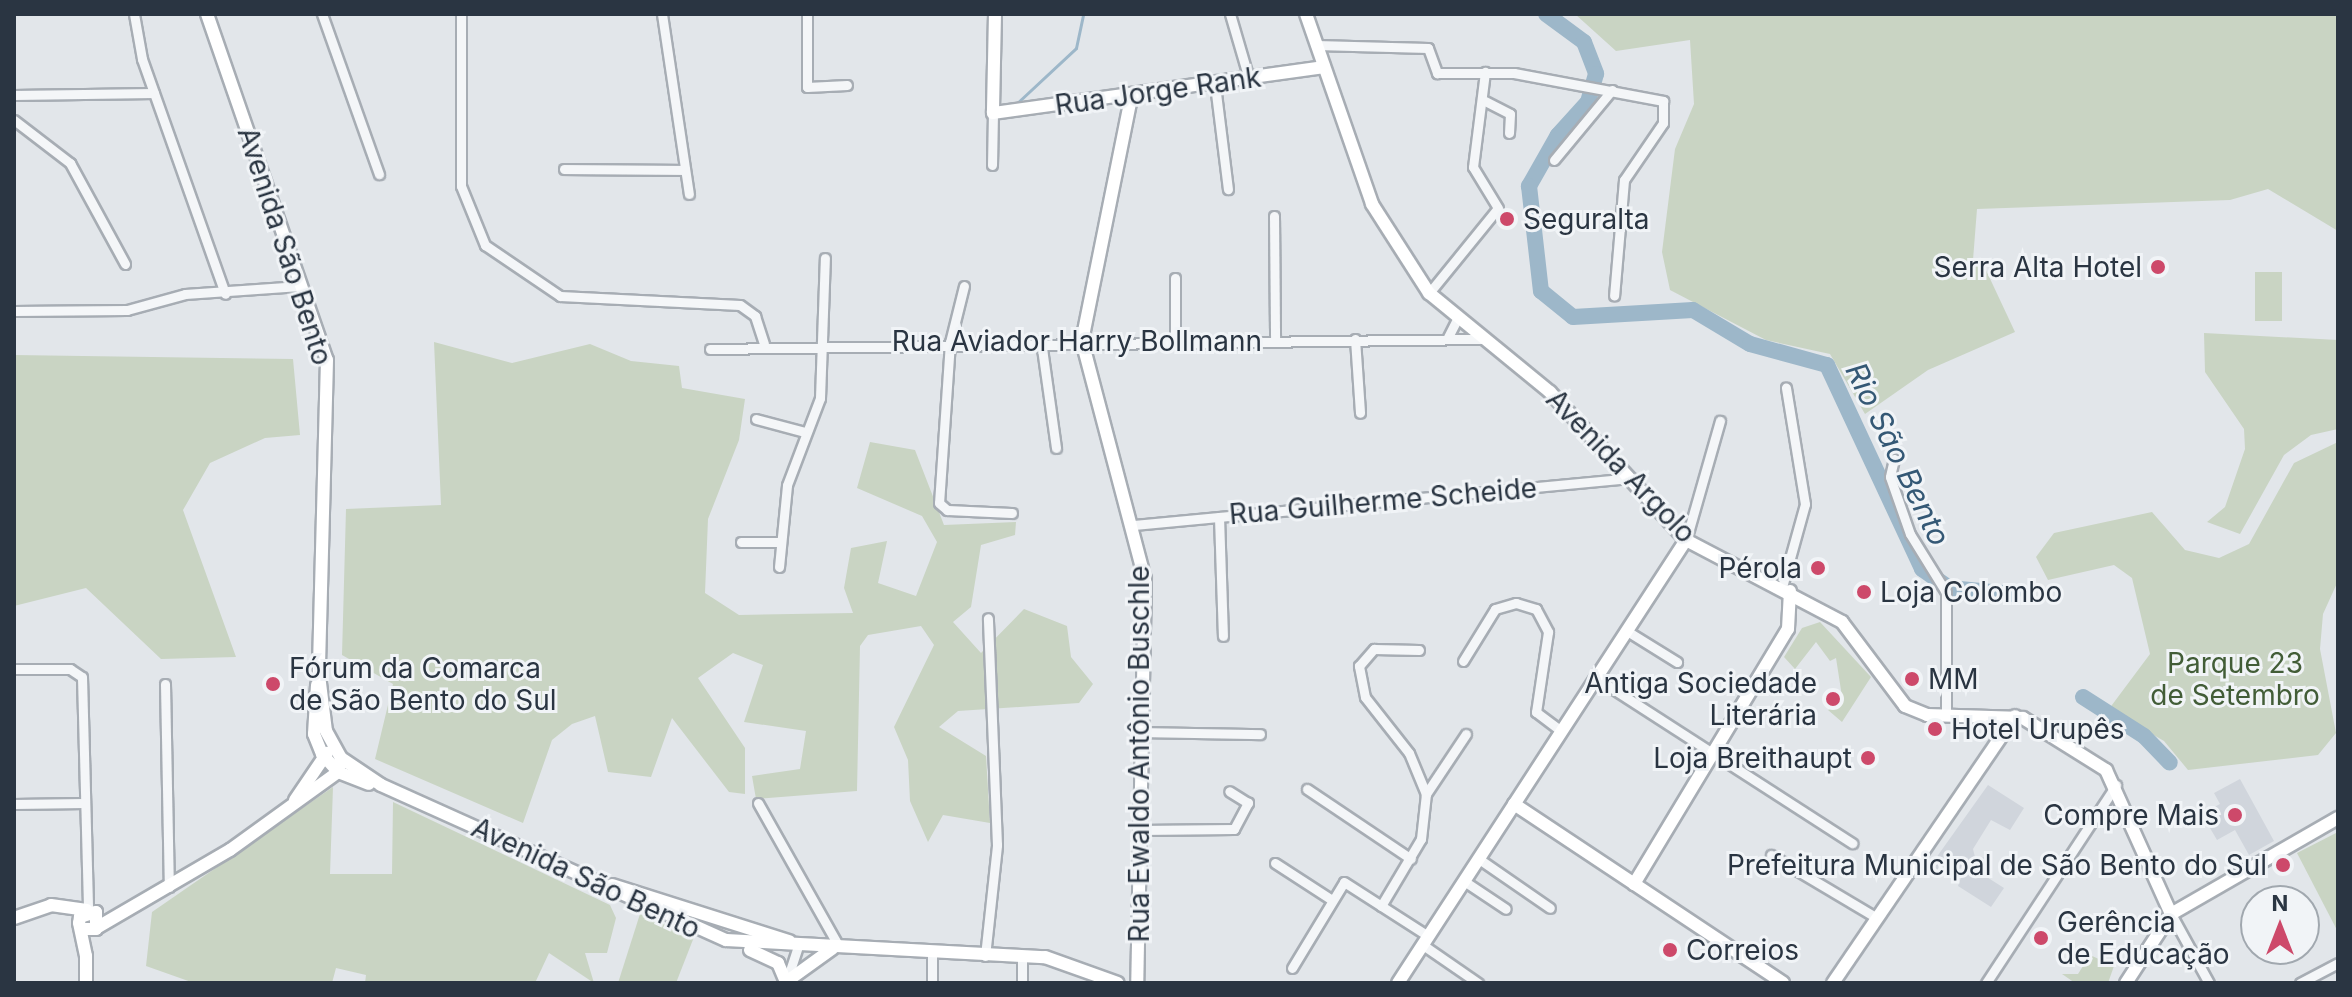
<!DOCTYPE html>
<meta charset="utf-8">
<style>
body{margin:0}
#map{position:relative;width:2352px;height:997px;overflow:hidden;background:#e2e6ea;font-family:Inter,sans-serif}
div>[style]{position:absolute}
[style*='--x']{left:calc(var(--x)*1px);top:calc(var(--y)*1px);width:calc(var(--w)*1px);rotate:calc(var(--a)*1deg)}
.built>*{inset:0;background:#d0d5dc}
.green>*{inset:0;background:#c9d4c3;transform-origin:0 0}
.stream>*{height:3px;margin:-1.5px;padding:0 1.5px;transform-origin:1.5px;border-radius:1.5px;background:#9db7c9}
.river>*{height:16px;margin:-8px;padding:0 8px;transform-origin:8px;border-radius:8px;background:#9db7c9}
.roads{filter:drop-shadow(2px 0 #a7adb4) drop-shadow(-2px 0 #a7adb4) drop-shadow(0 2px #a7adb4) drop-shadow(0 -2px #a7adb4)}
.street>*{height:9px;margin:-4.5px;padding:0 4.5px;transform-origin:4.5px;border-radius:4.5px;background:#f4f6f8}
.secondary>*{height:12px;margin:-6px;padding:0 6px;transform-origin:6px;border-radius:6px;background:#fff}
.dots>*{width:22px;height:22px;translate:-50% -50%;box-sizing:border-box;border:4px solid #f1f4f7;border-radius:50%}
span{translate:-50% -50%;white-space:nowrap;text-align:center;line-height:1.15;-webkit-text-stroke:6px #f1f4f7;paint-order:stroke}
.street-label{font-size:28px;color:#2a3542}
.poi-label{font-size:28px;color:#2a3542}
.left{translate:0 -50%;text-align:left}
.right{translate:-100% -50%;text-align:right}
.park-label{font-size:28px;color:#425d37}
.water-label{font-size:30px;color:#345875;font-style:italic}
.frame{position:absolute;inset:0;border:16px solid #2a3542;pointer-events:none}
.north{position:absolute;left:2240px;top:885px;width:80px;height:80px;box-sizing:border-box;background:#f1f4f7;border:2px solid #a1a8af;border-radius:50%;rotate:0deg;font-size:22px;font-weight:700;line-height:32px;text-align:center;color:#2a3542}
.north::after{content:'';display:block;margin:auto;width:28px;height:36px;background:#cd496a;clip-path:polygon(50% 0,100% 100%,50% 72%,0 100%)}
</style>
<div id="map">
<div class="built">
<div style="clip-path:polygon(2240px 779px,2274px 841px,2249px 855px,2235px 830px,2217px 840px,2207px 823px,2207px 811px,2220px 804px,2214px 793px)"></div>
<div style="clip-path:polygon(1988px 785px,2024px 808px,2010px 830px,1991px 820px,1973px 849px,1977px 865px,1983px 857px,1990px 861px,1982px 874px,2004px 888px,1991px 907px,1958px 886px,1968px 857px,1953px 879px,1931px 865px)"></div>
</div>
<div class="green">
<div style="clip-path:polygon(1575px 14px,2338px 14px,2338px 231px,2268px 189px,2230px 200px,1977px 209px,1973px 260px,1985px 268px,2015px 332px,1928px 370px,1865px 414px,1830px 354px,1766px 340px,1670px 290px,1662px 252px,1675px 149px,1694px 104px,1690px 40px,1616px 51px)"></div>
<div style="left:2255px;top:272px;width:27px;height:49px"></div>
<div style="clip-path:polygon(2204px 333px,2338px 340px,2338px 429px,2311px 435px,2284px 455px,2240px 534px,2207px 522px,2225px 507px,2245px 449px,2244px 429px,2205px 372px)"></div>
<div style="clip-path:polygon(434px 342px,512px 363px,590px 344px,631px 361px,679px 366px,682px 388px,745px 399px,739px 440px,708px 519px,705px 593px,739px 615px,853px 613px,844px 588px,851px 548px,887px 541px,878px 583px,916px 596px,937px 542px,922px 516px,857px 488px,870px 442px,915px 450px,944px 525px,1016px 522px,1015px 535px,981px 545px,971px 607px,953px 622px,981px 653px,1024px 609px,1067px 626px,1071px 657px,1093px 684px,1079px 703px,958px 711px,939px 727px,986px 756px,990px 823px,943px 815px,928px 842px,910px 801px,908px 760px,894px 727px,934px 645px,921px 626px,868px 635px,860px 646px,857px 791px,756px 799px,752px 776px,800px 769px,806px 731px,744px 722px,763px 665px,733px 653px,698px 678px,745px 748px,745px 794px,729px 792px,672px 718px,651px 777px,608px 772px,595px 716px,572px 724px,552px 740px,523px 823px,375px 759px,393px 684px,342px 655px,346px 509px,441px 505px)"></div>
<div style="clip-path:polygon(14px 355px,293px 359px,300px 435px,265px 438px,210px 463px,183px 510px,236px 657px,161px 659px,86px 588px,14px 606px)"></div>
<div style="clip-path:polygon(2338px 442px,2338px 581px,2323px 614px,2320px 649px,2336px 733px,2318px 755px,2188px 770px,2164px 741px,2109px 709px,2150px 654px,2132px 578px,2114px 565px,2048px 580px,2036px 557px,2054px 533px,2152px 512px,2185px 550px,2219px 558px,2249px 544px,2294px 463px)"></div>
<div style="clip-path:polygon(1820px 622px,1871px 677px,1842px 722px,1828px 710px,1843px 703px,1836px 658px,1830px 661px,1816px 642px,1795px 669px,1784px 657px,1802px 628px)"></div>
<div style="clip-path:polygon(333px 787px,330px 874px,392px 874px,393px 802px,610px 905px,616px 918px,607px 953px,585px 953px,594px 983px,549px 953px,535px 983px,365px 983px,366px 975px,336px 968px,332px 983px,194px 983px,146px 966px,152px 912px)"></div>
<div style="clip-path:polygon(2336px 833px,2338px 836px,2338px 932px,2297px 853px)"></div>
<div style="clip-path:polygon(640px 914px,694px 937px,676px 983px,618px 983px)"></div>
<div style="clip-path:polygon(2090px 955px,2114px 966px,2108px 983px,2075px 983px,2062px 974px,2078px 974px)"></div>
</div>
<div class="stream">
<div style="--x:1016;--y:104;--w:82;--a:-43"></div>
<div style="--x:1076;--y:48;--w:35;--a:-78"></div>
</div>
<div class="river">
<div style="--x:1546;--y:14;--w:47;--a:36.4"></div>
<div style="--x:1584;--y:42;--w:34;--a:69"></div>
<div style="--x:1596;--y:74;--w:29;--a:106"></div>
<div style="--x:1588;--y:102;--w:45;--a:132.3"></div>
<div style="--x:1558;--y:135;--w:59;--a:119.6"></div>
<div style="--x:1529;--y:186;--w:106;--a:83.5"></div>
<div style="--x:1541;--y:291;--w:41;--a:39.1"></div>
<div style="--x:1573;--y:317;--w:120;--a:-3.3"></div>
<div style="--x:1693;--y:310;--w:66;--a:30.8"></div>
<div style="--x:1750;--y:344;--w:80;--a:15.3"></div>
<div style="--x:1827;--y:365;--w:225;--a:65"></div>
<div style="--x:1922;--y:569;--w:33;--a:35"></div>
<div style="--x:1949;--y:588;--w:64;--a:5.4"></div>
<div style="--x:2083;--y:697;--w:72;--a:32.6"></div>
<div style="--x:2144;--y:736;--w:37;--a:46"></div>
</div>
<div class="roads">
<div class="street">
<div style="--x:134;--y:14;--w:46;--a:79.9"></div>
<div style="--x:142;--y:59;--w:249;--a:70.5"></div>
<div style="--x:322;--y:14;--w:170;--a:70.4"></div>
<div style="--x:461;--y:14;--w:172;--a:90"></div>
<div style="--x:461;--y:186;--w:64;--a:67.9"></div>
<div style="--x:485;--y:245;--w:91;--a:34.2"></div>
<div style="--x:560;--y:296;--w:180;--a:2.9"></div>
<div style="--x:740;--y:305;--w:19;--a:36"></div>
<div style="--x:755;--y:316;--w:29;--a:72"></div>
<div style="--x:662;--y:14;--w:182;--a:81.5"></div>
<div style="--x:807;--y:14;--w:73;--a:90"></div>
<div style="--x:807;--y:87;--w:40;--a:-2.9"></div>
<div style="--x:1230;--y:14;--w:68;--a:73.7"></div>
<div style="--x:1316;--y:45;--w:112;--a:1.5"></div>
<div style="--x:1428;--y:48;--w:27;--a:70"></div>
<div style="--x:1437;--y:73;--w:77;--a:0"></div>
<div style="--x:1514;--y:73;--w:152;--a:10.6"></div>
<div style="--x:1663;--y:101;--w:22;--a:90"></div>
<div style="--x:1663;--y:123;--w:69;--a:124.4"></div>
<div style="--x:1624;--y:180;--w:116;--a:94.9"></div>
<div style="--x:1215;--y:85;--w:105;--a:82.9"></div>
<div style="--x:14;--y:95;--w:140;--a:-0.8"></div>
<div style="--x:1485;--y:101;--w:28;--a:27"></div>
<div style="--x:1510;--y:114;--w:19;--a:93"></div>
<div style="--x:14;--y:120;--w:71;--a:37.5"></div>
<div style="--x:70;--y:163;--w:115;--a:61.4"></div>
<div style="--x:1554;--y:160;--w:91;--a:-50.4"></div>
<div style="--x:992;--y:165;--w:52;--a:-88.9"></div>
<div style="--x:564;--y:169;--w:121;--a:0.5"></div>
<div style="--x:1274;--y:216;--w:124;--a:89.5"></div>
<div style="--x:1175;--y:278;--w:62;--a:90"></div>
<div style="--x:964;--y:286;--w:58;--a:104"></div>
<div style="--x:950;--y:342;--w:161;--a:93.9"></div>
<div style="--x:939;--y:503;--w:11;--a:41"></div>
<div style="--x:947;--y:510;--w:65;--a:2.6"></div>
<div style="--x:1429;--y:293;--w:109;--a:-50.9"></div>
<div style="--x:1498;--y:208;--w:48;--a:-121.4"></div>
<div style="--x:1473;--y:167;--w:96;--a:-82.8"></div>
<div style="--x:14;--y:311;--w:113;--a:-0.5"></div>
<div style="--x:127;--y:310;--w:60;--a:-15.4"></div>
<div style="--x:185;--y:294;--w:115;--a:-4"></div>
<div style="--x:1355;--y:339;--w:74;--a:86.1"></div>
<div style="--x:1447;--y:339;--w:22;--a:-63"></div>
<div style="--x:1041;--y:341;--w:108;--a:82"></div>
<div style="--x:710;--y:349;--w:771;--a:-0.74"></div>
<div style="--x:756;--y:419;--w:51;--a:14.9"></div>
<div style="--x:1894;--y:459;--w:18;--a:103"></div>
<div style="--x:1890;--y:477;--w:60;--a:70.7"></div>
<div style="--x:1910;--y:534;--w:68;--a:58.2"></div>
<div style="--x:1946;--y:592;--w:123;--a:90"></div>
<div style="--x:1219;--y:517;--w:119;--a:88.1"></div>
<div style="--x:1133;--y:525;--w:500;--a:-5.39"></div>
<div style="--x:1686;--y:540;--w:124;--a:-74.1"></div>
<div style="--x:741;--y:542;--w:38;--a:0"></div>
<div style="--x:779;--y:567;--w:82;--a:-84.4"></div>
<div style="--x:787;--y:485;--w:93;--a:-69.2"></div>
<div style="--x:820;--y:398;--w:140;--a:-88"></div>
<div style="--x:1782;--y:587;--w:86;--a:-74.5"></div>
<div style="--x:1805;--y:504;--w:118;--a:-99.3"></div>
<div style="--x:1627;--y:631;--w:59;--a:31.8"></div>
<div style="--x:1463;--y:661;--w:61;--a:-58.4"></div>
<div style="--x:1495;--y:609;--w:22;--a:-16"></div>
<div style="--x:1516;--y:603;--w:21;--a:17"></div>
<div style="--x:1536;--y:609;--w:26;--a:62"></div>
<div style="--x:1548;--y:632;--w:81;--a:98.5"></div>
<div style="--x:1536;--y:712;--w:31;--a:37"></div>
<div style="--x:14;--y:669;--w:56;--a:0"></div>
<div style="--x:70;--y:669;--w:14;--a:34"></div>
<div style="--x:82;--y:677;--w:233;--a:88.5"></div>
<div style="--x:1596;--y:678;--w:305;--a:32.8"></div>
<div style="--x:165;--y:684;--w:203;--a:88.9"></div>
<div style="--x:1142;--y:732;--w:118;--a:1"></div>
<div style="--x:1307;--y:789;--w:125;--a:33.9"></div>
<div style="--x:1426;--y:794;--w:72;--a:-56.3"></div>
<div style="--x:758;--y:803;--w:165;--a:60.6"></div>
<div style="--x:14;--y:804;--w:71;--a:-0.8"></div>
<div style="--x:1140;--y:830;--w:94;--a:-0.6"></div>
<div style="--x:1234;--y:829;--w:30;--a:-62"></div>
<div style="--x:1248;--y:803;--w:22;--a:-148"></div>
<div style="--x:1771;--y:855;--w:123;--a:30.7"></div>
<div style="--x:1479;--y:859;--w:86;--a:34.6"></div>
<div style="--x:1275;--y:863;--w:68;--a:33"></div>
<div style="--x:1464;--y:881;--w:50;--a:33.7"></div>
<div style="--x:1381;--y:906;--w:78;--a:-59.2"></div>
<div style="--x:1421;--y:839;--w:45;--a:-83.7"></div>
<div style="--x:1426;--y:794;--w:44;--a:-112.5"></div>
<div style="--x:1409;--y:753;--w:71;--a:-128.2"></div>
<div style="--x:1365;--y:697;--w:32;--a:-101"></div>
<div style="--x:1359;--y:666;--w:23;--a:-49"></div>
<div style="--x:1374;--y:649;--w:45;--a:1.3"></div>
<div style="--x:2171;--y:914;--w:79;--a:61.2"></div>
<div style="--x:1423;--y:945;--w:67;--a:34.6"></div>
<div style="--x:985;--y:956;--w:112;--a:-83.8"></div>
<div style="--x:997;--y:845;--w:227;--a:-92.3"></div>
<div style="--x:1022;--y:956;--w:27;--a:90"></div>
<div style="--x:1292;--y:968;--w:100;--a:-58.8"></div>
<div style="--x:1344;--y:882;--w:100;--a:32.7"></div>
<div style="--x:786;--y:983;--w:42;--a:-72"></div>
<div style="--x:932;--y:983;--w:28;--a:-90"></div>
<div style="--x:1986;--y:983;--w:237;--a:-56.7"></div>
<div style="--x:2300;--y:983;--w:43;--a:-27.8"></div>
</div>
<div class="secondary">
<div style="--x:207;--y:14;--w:366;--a:70.9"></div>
<div style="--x:327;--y:360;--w:315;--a:91.5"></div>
<div style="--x:319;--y:675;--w:56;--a:82.9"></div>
<div style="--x:326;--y:731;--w:31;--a:61"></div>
<div style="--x:341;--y:758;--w:48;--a:34"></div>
<div style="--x:381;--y:785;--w:378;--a:24.2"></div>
<div style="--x:726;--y:940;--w:319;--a:3.1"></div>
<div style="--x:1045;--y:957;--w:77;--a:19.6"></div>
<div style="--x:995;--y:14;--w:99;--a:91.2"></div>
<div style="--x:993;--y:113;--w:334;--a:-7.9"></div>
<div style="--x:1306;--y:14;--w:201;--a:70.8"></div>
<div style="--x:1372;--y:204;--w:106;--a:57.4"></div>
<div style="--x:1429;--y:293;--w:156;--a:39.3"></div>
<div style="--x:1550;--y:392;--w:201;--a:47.4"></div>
<div style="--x:1686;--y:540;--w:176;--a:27.7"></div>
<div style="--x:1842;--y:622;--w:105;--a:53.1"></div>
<div style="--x:1905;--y:706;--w:24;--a:22"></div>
<div style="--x:1927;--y:715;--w:96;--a:1.8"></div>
<div style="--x:2023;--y:718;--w:98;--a:32.1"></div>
<div style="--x:2106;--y:770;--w:158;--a:65.7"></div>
<div style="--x:1131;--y:98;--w:248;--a:101.4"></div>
<div style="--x:1082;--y:341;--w:246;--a:75.2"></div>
<div style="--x:1145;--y:579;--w:404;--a:91.1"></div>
<div style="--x:317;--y:685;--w:49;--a:93.5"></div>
<div style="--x:314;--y:734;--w:22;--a:68"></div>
<div style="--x:322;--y:754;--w:24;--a:48"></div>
<div style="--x:338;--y:772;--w:33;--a:21"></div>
<div style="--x:295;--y:800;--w:57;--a:-55.8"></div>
<div style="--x:1514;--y:804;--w:323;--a:33.6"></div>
<div style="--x:1634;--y:884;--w:298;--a:-58.9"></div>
<div style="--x:1788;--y:629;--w:38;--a:-87"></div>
<div style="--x:612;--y:885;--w:186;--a:17.6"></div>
<div style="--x:14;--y:918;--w:39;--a:-19"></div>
<div style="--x:51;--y:905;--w:36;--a:8"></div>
<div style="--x:98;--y:927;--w:153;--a:-30.3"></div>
<div style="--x:230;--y:850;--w:133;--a:-35.8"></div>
<div style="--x:338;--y:772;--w:14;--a:-78"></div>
<div style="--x:81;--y:929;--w:15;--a:0"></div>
<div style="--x:96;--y:929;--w:17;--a:-90"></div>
<div style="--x:96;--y:912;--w:17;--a:163"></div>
<div style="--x:80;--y:917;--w:6;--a:99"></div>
<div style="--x:79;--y:923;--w:34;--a:78"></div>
<div style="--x:86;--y:956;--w:27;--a:90"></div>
<div style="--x:750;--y:950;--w:31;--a:25"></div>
<div style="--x:778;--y:963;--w:21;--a:67"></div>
<div style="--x:786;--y:982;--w:57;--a:-35.7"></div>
<div style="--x:1398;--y:983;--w:528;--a:-56.97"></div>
<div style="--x:1833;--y:983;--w:323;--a:-55.7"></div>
<div style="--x:2126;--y:983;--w:82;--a:-56.9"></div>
<div style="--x:2171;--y:914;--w:193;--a:-29.9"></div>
</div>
</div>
<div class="dots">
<div style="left:1507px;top:219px;background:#cd496a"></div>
<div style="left:2158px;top:267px;background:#cd496a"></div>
<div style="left:1818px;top:568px;background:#cd496a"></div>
<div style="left:1864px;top:592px;background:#cd496a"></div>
<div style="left:1912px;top:679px;background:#cd496a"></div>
<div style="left:273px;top:684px;background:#cd496a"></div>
<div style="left:1833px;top:699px;background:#cd496a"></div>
<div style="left:1935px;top:729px;background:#cd496a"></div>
<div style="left:1868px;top:758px;background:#cd496a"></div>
<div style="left:2235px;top:815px;background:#cd496a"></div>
<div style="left:2283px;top:865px;background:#cd496a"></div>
<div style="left:2041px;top:938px;background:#cd496a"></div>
<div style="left:1670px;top:950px;background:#cd496a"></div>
</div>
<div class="street-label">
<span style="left:1158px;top:91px;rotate:-8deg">Rua Jorge Rank</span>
<span style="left:285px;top:246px;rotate:72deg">Avenida São Bento</span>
<span style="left:1077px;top:341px">Rua Aviador Harry Bollmann</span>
<span style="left:1621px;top:466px;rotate:46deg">Avenida Argolo</span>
<span style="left:1383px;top:501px;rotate:-5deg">Rua Guilherme Scheide</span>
<span style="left:1139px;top:754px;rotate:-90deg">Rua Ewaldo Antônio Buschle</span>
<span style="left:586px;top:878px;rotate:25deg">Avenida São Bento</span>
</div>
<div class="poi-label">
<span class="left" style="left:1523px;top:219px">Seguralta</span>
<span class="right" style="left:2142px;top:267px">Serra Alta Hotel</span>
<span class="right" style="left:1802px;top:568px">Pérola</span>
<span class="left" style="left:1880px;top:592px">Loja Colombo</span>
<span class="left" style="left:289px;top:684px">Fórum da Comarca<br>de São Bento do Sul</span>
<span class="left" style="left:1928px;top:679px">MM</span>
<span class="right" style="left:1817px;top:699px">Antiga Sociedade<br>Literária</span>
<span class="left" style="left:1951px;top:729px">Hotel Urupês</span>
<span class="right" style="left:1852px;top:758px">Loja Breithaupt</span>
<span class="right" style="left:2219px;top:815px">Compre Mais</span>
<span class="right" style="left:2267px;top:865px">Prefeitura Municipal de São Bento do Sul</span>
<span class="left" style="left:2057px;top:938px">Gerência<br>de Educação</span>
<span class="left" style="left:1686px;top:950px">Correios</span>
</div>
<div class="park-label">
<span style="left:2235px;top:679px">Parque 23<br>de Setembro</span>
</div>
<div class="water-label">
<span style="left:1898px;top:454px;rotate:64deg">Rio São Bento</span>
</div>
<div class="frame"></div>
<div class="north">N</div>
</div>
